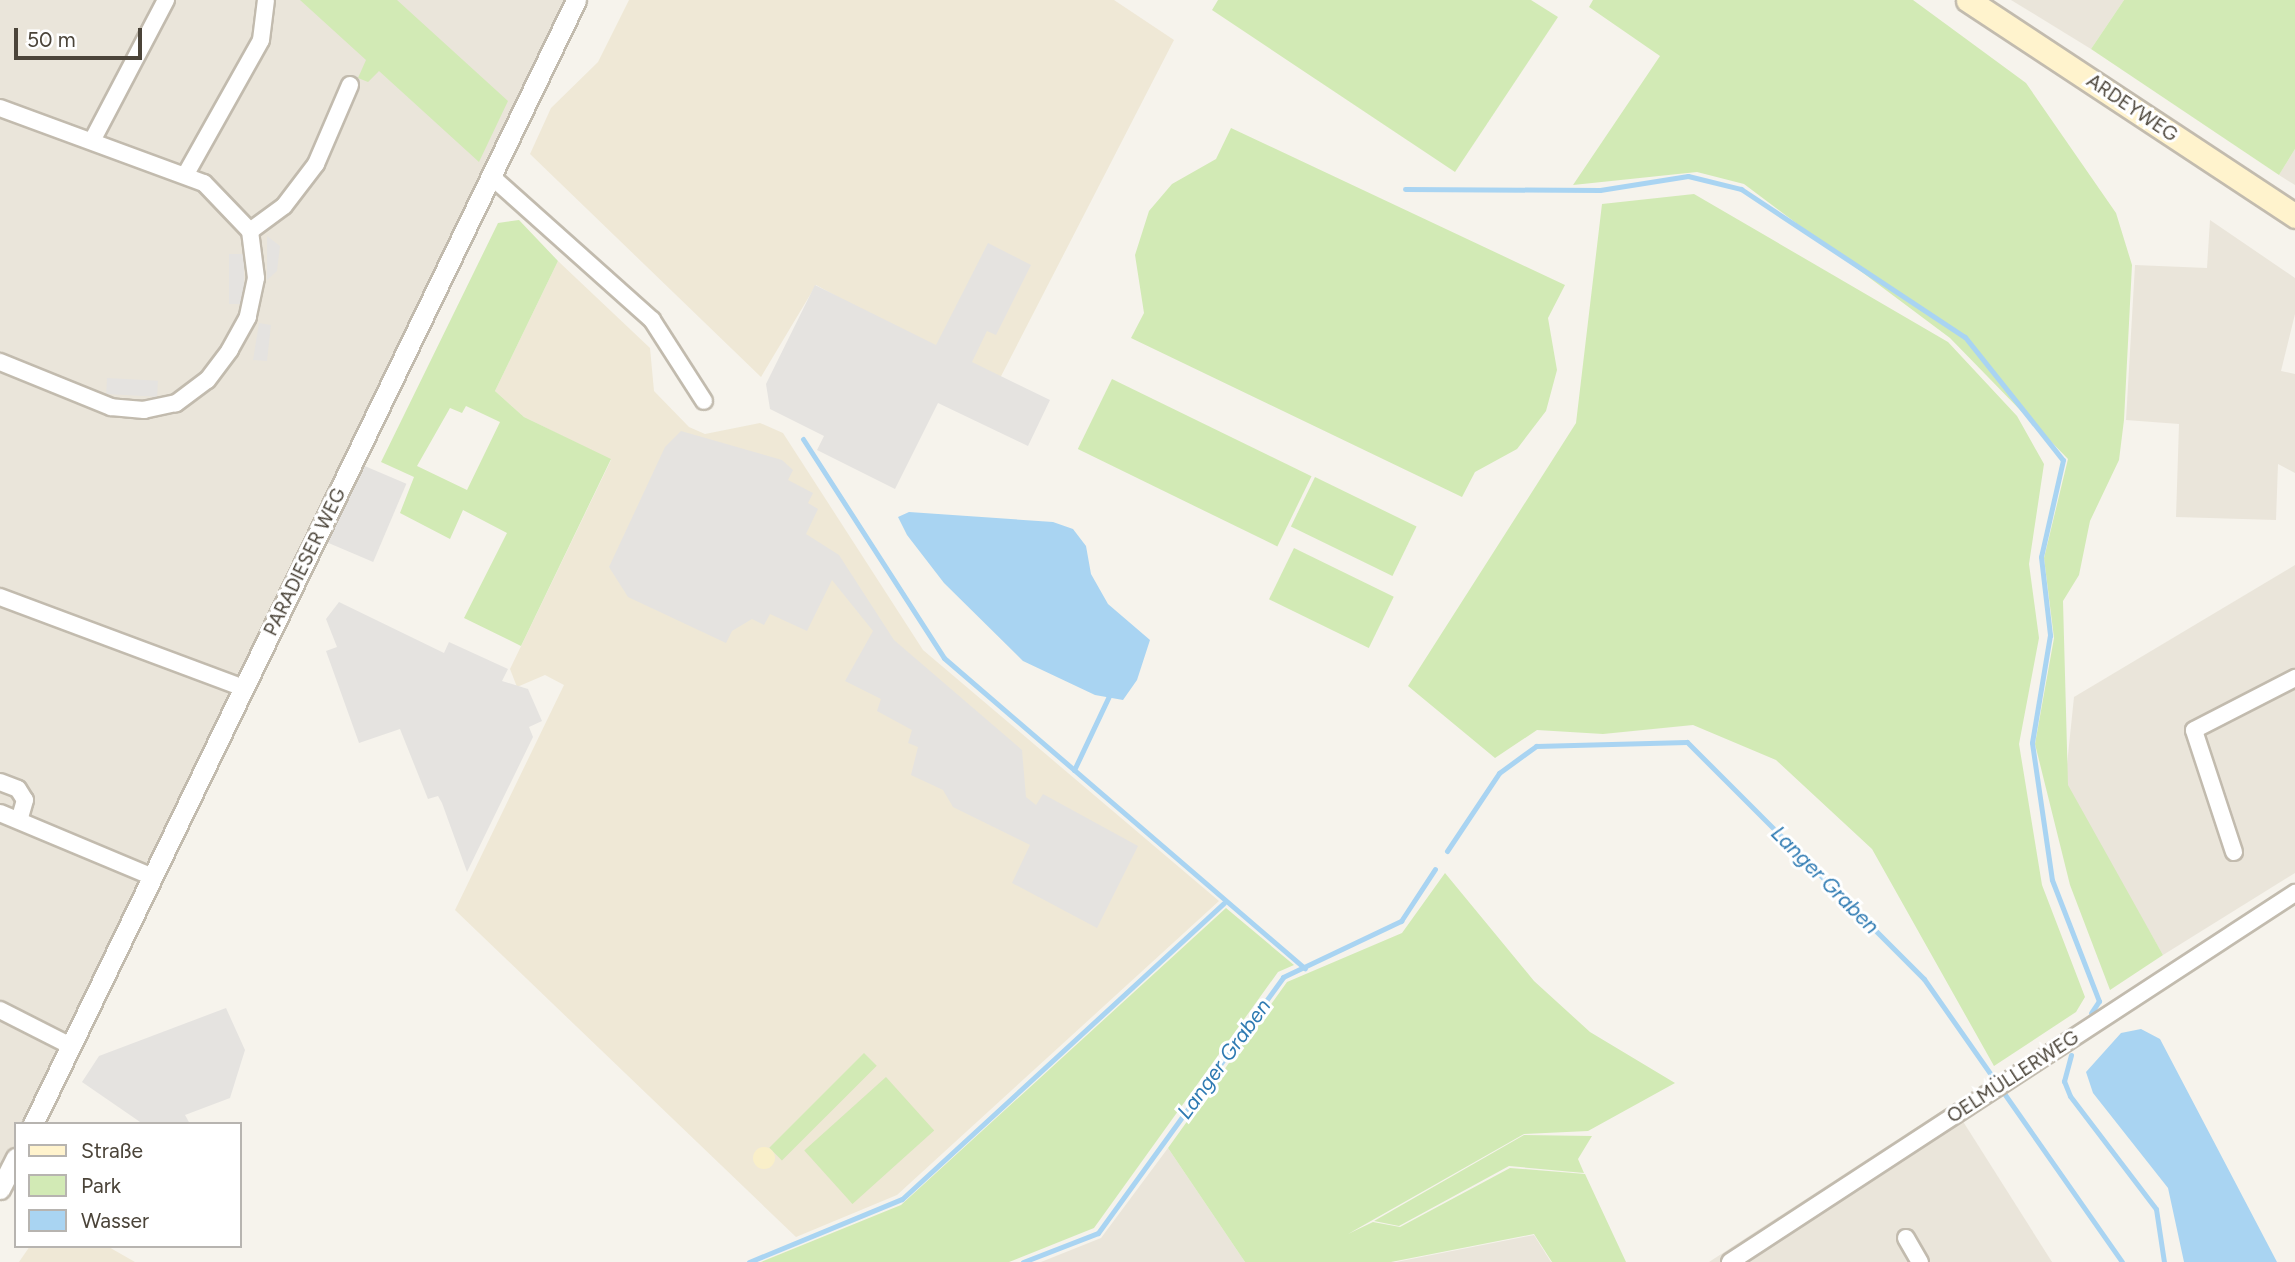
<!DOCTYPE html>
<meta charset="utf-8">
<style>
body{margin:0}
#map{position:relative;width:2295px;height:1262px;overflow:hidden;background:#f6f3ec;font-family:Figtree,sans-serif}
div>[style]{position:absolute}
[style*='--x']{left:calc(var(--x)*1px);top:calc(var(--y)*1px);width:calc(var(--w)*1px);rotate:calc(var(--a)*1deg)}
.residential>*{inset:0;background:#eae5da}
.education>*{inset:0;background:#efe8d6}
.green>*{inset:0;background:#d2eab5;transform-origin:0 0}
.sand>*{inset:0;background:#f9efc9}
.round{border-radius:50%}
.parking>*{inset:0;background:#e5e3e0;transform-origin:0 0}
.water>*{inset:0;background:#a9d4f2}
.stream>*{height:5px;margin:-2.5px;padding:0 2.5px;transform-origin:2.5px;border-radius:2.5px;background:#a9d4f2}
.roads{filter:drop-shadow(2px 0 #c2bbae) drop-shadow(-2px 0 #c2bbae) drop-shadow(0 2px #c2bbae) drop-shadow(0 -2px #c2bbae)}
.minor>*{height:16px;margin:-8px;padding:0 8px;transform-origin:8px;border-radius:8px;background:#fff}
.tertiary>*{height:19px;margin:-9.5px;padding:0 9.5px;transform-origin:9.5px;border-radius:9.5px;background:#fff}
.secondary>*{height:23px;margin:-11.5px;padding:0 11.5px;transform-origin:11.5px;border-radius:11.5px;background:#fff3cd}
span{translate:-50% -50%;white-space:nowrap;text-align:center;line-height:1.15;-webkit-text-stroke:6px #fff;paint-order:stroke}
.street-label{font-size:19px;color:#4b4439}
.water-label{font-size:21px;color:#2e7ab2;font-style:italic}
.legend{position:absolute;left:14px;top:1122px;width:228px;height:126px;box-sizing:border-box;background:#fff;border:2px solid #b7b4b0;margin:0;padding:9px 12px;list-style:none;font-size:21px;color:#4b4439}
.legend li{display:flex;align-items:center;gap:14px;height:35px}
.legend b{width:35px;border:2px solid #b7b4b0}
.scale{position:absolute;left:14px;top:28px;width:128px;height:32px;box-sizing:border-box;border:4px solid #4b4439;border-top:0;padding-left:9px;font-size:21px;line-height:24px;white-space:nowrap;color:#4b4439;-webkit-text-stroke:5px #fff;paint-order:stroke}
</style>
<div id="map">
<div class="residential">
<div style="clip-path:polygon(0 0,586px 0,25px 1124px,16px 1124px,16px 1142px,0 1174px)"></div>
<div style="clip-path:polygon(2011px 0,2124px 0,2091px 49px)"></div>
<div style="clip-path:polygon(2295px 149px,2295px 185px,2279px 175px)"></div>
<div style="clip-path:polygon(2210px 220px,2295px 278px,2295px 314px,2281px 371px,2295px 374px,2295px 473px,2278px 464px,2276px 520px,2176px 517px,2179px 424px,2126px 420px,2135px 265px,2207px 268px)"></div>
<div style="clip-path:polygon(2295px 565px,2295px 873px,2163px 955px,2065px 784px,2074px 697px)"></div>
<div style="clip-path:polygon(1952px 1104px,2052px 1262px,1709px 1262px)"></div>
<div style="clip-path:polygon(1168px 1148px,1245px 1262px,1041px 1262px,1101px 1238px)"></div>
<div style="clip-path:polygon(1534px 1235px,1551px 1262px,1396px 1262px)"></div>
</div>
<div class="education">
<div style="clip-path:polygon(629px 0,1114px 0,1174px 40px,997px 384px,816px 285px,761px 377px,530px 154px,551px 108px,598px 62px)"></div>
<div style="clip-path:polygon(558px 261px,650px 348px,654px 391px,689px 427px,705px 434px,760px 423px,783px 433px,923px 650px,1219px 901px,897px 1195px,796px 1237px,455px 910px,564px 685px,545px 675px,517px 687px,510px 669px,611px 460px,524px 417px,495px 391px)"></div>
<div style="clip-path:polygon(30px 1246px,107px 1246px,135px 1262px,19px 1262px)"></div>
</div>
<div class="green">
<div style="clip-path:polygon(300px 0,397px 0,508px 101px,479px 162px,379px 71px,368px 82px,358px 78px,366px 60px)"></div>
<div style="clip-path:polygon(1218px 0,1531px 0,1558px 17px,1455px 172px,1212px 10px)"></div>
<div style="clip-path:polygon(1593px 0,1913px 0,2026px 83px,2116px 213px,2132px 265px,2124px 420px,2119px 460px,2090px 521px,2079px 575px,2063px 601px,2068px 785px,2163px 955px,2110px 990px,2070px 885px,2035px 744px,2054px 638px,2044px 558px,2068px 459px,1950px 338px,1744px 184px,1697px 172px,1573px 185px,1660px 56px,1589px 7px)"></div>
<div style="clip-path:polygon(2124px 0,2295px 0,2295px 149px,2279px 175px,2091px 49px)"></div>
<div style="clip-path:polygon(1231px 128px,1565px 285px,1548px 318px,1557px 370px,1546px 411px,1517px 449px,1475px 472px,1462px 497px,1131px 338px,1144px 313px,1135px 255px,1149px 211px,1172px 184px,1216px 159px)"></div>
<div style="clip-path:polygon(1694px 194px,1948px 342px,2017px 416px,2044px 464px,2029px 564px,2039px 638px,2019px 744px,2042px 885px,2085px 997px,2076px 1012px,1994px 1066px,1872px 849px,1776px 760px,1693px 725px,1603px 734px,1537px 730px,1495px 758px,1408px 686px,1576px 423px,1602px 204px)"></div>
<div style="clip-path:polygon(evenodd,519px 220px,558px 261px,495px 391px,524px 417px,611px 459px,521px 646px,464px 618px,507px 533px,463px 510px,450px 539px,400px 513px,414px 477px,381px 462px,498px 223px,519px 220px,466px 406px,500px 422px,467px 490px,417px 466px,450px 408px,462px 413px,466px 406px)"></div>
<div style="left:1112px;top:379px;width:222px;height:78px;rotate:26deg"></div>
<div style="left:1315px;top:477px;width:113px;height:55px;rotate:26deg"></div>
<div style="left:1294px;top:548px;width:111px;height:57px;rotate:26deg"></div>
<div style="clip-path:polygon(1445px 873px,1534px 981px,1590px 1032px,1675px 1083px,1588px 1131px,1524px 1134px,1348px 1234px,1373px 1222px,1400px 1227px,1510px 1168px,1585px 1174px,1626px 1262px,1552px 1262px,1534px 1234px,1391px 1262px,1245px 1262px,1168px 1148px,1287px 982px,1402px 933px)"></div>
<div style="clip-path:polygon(1226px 908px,1294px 965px,1278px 972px,1094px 1228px,1009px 1262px,761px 1262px,901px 1205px)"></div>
<div style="left:864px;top:1053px;width:18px;height:134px;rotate:45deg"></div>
<div style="left:886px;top:1077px;width:72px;height:110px;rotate:48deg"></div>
<div style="clip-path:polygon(1524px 1135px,1592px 1136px,1578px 1159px,1584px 1173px,1509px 1166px,1399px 1226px,1374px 1221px)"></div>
</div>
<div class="sand">
<div class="round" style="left:753px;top:1147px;width:22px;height:22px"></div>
</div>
<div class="parking">
<div style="clip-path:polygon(267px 236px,280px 246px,277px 271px,267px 280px)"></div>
<div style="clip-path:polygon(988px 243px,1031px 265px,996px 335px,987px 331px,972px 362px,1050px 400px,1028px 446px,938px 403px,895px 489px,817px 450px,824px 436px,770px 409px,766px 384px,815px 285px,936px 345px)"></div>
<div style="left:229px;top:254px;width:15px;height:50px"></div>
<div style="clip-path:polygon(259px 323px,271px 325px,267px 361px,253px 360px)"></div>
<div style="left:107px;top:378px;width:51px;height:16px;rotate:3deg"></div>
<div style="clip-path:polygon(681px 431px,782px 460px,793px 470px,788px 480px,813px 493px,808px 503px,818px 509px,806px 534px,839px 555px,894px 640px,1022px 750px,1026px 797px,1036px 805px,1043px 794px,1138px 846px,1097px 928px,1012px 883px,1030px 845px,953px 807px,943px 790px,911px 775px,918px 747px,908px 743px,912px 730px,877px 711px,881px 699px,845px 681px,873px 631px,832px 580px,807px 631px,770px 614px,764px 625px,752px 619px,732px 631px,726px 643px,628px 597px,609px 567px,665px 447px)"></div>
<div style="left:353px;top:461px;width:58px;height:85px;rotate:23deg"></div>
<div style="clip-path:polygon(339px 602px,444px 653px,449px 642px,508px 669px,502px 681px,528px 689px,542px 721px,529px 727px,533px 737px,467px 872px,442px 803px,438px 796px,428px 799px,400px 729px,359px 743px,326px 651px,337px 647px,326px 619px)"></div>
<div style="clip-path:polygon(226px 1008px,245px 1050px,230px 1098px,185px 1115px,190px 1124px,143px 1124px,82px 1082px,99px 1056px)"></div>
</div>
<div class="water">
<div style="clip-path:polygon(909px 512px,1053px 522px,1073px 529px,1086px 546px,1091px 574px,1108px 604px,1150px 640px,1137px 680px,1123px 700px,1095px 695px,1023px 661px,944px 583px,907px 535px,898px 517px)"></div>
<div style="clip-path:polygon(2141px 1029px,2160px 1039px,2277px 1262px,2184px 1262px,2168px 1188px,2093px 1093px,2086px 1072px,2121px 1033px)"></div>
</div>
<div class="stream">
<div style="--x:1405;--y:189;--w:195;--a:0.3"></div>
<div style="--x:1600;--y:190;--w:89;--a:-9"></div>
<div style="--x:1688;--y:176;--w:55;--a:13.8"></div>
<div style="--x:1741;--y:189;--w:268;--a:33.5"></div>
<div style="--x:1965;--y:337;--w:157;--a:51.5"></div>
<div style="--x:2063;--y:460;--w:99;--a:102.8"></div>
<div style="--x:2041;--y:557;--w:79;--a:83.4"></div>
<div style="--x:2050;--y:635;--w:109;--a:99.5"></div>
<div style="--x:2032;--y:743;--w:138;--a:81.7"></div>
<div style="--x:2052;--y:880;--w:130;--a:68.8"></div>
<div style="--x:2099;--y:1001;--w:14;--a:124"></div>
<div style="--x:803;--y:439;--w:260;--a:57.2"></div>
<div style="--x:944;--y:658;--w:476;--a:40.7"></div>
<div style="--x:1074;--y:770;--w:82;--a:-64.7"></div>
<div style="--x:1447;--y:851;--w:94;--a:-56.3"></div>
<div style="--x:1499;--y:773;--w:46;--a:-36.1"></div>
<div style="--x:1536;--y:746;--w:151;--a:-1.5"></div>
<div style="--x:1687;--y:742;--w:335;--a:45"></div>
<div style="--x:1924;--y:979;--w:345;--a:55"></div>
<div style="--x:2071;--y:1055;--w:27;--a:105"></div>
<div style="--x:2064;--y:1081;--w:16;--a:68"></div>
<div style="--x:2070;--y:1096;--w:142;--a:52.7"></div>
<div style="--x:2156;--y:1209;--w:54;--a:81.4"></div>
<div style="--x:749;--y:1262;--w:165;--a:-22.4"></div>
<div style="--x:902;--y:1199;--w:437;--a:-42.6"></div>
<div style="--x:1023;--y:1262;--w:80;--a:-21.1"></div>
<div style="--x:1098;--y:1233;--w:316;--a:-54.1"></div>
<div style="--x:1283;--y:977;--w:131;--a:-25.4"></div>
<div style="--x:1401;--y:921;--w:62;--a:-56.8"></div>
</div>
<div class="roads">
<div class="minor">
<div style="--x:0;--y:108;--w:217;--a:20.2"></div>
<div style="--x:204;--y:183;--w:66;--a:46.2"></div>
<div style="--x:250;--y:231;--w:47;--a:82.7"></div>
<div style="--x:256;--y:278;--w:40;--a:102"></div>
<div style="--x:248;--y:317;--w:38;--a:119"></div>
<div style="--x:230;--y:350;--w:38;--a:127"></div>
<div style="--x:207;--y:380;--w:39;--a:143"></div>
<div style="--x:176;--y:403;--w:33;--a:168"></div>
<div style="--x:144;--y:410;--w:33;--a:-175"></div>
<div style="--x:111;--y:407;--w:120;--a:-157.9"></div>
<div style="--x:93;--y:139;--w:157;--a:-62.3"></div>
<div style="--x:187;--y:172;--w:151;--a:-60.7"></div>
<div style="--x:261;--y:40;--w:40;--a:-82.9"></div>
<div style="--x:491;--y:176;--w:216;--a:41.8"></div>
<div style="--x:652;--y:320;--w:96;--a:57.3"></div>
<div style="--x:250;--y:231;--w:42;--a:-36.3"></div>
<div style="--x:284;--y:206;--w:53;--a:-52.7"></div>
<div style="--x:316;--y:164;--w:86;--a:-66.7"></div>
<div style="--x:0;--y:597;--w:260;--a:20.5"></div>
<div style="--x:0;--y:782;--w:19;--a:21"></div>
<div style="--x:18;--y:789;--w:13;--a:58"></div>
<div style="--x:25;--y:800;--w:18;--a:106"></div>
<div style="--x:0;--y:813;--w:166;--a:22.7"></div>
<div style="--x:2234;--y:852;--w:128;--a:-108.2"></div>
<div style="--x:2194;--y:730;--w:114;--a:-27.2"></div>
<div style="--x:0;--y:1010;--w:80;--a:26.9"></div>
<div style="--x:1906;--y:1238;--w:28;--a:60"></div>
<div style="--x:1730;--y:1262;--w:675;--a:-33.15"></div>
</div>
<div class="tertiary">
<div style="--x:33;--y:1124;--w:1248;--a:-64.21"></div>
<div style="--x:0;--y:1189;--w:35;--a:-63"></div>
</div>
<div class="secondary">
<div style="--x:1968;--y:0;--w:392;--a:33.4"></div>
</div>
</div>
<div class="street-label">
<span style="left:2132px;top:108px;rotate:34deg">ARDEYWEG</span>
<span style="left:305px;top:562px;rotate:-64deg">PARADIESER WEG</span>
<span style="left:2013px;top:1077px;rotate:-33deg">OELMÜLLERWEG</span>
</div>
<div class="water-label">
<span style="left:1825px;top:880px;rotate:45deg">Langer Graben</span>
<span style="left:1224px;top:1059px;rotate:-54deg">Langer Graben</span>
</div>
<ul class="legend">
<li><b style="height:9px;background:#fff3cd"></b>Straße</li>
<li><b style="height:19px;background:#d2eab5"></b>Park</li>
<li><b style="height:19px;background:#a9d4f2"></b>Wasser</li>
</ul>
<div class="scale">50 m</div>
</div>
